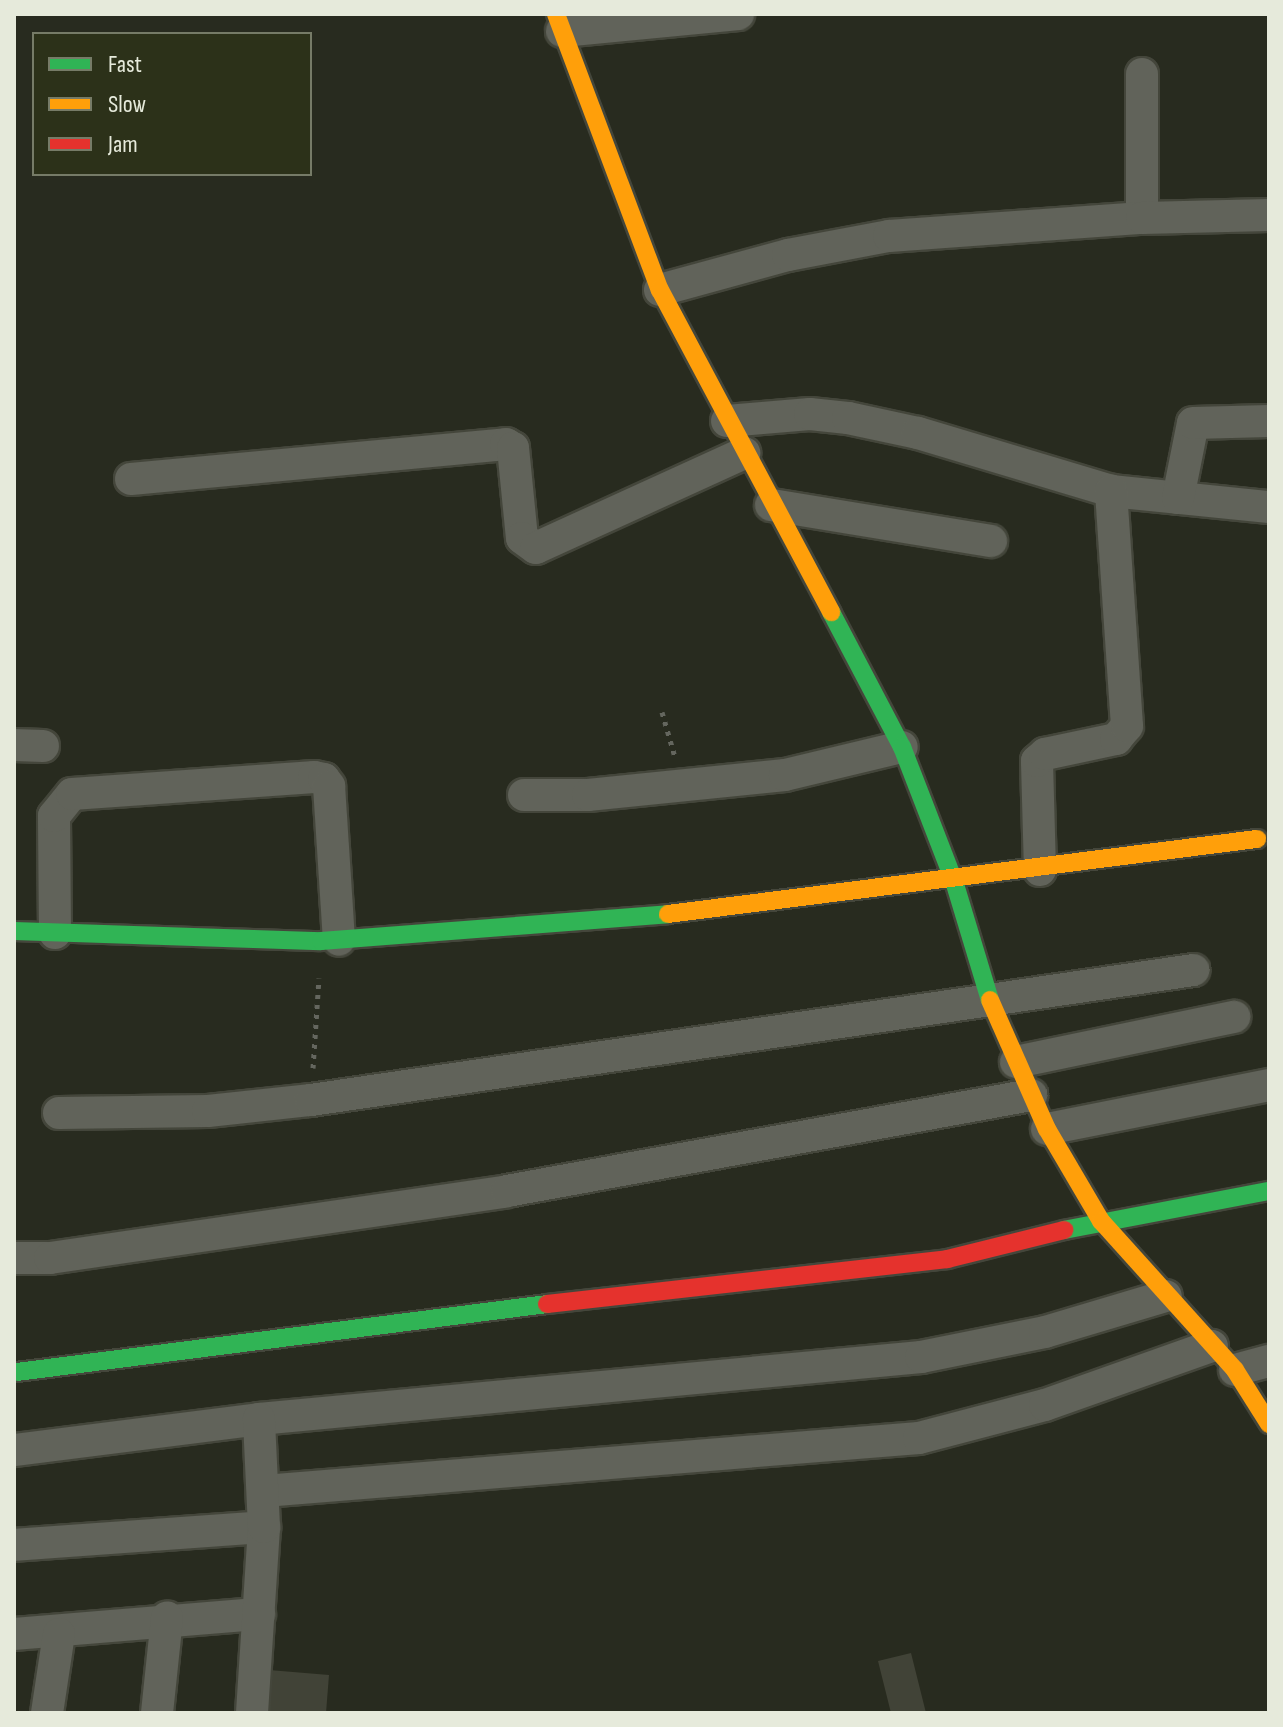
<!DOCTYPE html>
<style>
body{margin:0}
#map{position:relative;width:1283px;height:1727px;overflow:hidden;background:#282b1f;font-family:"Sofia Sans Condensed",sans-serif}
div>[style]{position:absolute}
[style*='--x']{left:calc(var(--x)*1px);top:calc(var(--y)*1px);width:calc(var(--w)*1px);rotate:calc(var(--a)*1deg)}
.building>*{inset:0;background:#414337}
.path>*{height:5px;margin-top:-2.5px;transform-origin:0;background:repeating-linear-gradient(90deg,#64665e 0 4px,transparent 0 10px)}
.roads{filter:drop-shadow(2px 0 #44463b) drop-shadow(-2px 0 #44463b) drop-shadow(0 2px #44463b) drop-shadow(0 -2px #44463b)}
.street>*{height:32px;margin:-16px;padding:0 16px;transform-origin:16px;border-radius:16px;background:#61635a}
.fast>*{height:18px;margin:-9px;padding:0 9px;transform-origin:9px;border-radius:9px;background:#30b455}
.slow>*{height:18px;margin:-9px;padding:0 9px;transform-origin:9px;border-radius:9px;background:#ff9f0a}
.jam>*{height:18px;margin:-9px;padding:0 9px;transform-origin:9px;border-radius:9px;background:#e5322d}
span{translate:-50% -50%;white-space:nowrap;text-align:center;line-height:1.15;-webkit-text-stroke:8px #2c3119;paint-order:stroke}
.frame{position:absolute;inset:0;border:16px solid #e6eadb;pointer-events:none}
.legend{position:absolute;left:32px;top:32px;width:280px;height:144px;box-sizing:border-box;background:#2c3119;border:2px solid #767b67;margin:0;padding:10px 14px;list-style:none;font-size:24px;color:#e6eadb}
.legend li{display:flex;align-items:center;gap:16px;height:40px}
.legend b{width:40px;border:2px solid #767b67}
</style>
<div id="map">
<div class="building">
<div style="clip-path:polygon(911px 1653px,926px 1713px,891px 1713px,878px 1661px)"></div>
<div style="clip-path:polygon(257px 1669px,329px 1675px,326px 1713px,254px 1713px)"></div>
</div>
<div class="path">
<div style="--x:662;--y:712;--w:47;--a:73.9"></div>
<div style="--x:313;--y:1068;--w:90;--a:-86.2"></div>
</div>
<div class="roads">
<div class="street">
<div style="--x:562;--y:31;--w:177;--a:-5.5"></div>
<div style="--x:1142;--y:74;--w:144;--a:90"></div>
<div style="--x:660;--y:290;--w:133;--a:-15.3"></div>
<div style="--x:788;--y:255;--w:103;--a:-10.7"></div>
<div style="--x:889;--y:236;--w:254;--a:-4.1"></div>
<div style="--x:1142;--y:218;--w:127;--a:-1.4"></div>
<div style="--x:727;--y:421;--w:83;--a:-4.8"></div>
<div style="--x:810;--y:414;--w:38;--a:6"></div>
<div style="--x:848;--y:418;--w:72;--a:12.1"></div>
<div style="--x:918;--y:433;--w:202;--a:16.7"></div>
<div style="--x:1111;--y:491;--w:159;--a:5.8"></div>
<div style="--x:131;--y:479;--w:377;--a:-5.3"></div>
<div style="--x:506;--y:444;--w:8;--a:30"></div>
<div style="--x:513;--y:448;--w:90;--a:84.3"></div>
<div style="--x:522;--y:538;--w:17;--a:36"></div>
<div style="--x:536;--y:548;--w:229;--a:-24.5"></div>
<div style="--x:1178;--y:498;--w:76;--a:-78.7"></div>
<div style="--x:1193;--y:423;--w:76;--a:-1.5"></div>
<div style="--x:771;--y:505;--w:223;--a:9.3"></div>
<div style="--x:14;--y:745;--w:29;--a:2"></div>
<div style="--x:524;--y:795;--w:64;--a:0"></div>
<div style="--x:588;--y:795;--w:198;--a:-5.8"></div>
<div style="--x:785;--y:775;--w:120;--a:-13.5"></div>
<div style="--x:1040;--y:870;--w:109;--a:-91.6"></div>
<div style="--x:1037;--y:761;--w:11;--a:-41"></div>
<div style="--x:1045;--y:754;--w:73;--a:-11.9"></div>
<div style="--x:1116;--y:739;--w:17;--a:-50"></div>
<div style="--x:1127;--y:726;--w:236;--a:-93.9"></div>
<div style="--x:55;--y:933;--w:117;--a:-90.5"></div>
<div style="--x:54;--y:816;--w:28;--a:-51"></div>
<div style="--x:72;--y:794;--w:243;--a:-4"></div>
<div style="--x:314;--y:777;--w:10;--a:11"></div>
<div style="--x:324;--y:779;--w:9;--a:54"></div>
<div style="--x:329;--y:786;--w:154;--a:86.3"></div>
<div style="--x:1016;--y:1062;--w:223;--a:-11.7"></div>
<div style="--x:59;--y:1113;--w:149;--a:-0.8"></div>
<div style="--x:208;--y:1111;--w:104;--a:-6.1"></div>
<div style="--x:311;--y:1100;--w:892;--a:-8.38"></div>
<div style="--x:1047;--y:1129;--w:226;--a:-11.2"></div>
<div style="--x:14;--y:1258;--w:36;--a:0"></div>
<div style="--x:50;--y:1258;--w:462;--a:-8.3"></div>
<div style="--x:507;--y:1191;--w:533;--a:-10.38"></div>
<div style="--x:1235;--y:1370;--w:35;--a:-15"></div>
<div style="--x:14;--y:1450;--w:247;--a:-7.2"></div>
<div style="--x:259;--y:1419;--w:665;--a:-5.35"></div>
<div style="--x:921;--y:1357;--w:126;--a:-11.4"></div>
<div style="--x:1045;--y:1332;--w:126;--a:-16.6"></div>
<div style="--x:264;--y:1491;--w:657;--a:-4.63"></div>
<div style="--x:919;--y:1438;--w:130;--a:-14.7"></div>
<div style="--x:1045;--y:1405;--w:177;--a:-19.5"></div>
<div style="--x:14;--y:1545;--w:251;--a:-4.1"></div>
<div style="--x:14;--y:1634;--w:246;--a:-4.7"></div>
<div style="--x:47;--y:1713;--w:80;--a:-81.4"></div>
<div style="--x:157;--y:1713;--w:96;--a:-84"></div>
<div style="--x:252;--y:1713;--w:186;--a:-86.3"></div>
<div style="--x:264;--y:1527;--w:108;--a:-92.7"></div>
</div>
<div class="fast">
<div style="--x:831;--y:612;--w:153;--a:62.3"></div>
<div style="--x:902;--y:747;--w:144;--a:68.8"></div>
<div style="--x:954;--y:881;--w:124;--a:73.2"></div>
<div style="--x:14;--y:931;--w:307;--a:1.9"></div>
<div style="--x:321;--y:941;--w:348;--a:-4.4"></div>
<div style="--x:1064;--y:1230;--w:209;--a:-10.8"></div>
<div style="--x:17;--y:1372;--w:534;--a:-7.31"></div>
</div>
<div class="slow">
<div style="--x:556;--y:14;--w:295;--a:69.4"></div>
<div style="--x:660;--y:290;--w:365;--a:62"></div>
<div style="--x:668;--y:914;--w:594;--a:-7.26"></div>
<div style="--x:990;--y:1000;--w:141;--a:66.2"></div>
<div style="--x:1047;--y:1129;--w:107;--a:59.6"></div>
<div style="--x:1101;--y:1221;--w:200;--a:48"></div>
<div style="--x:1235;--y:1370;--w:64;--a:57.8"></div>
</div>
<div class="jam">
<div style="--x:547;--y:1304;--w:403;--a:-6.4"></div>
<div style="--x:947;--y:1259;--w:121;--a:-13.9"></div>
</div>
</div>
<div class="frame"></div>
<ul class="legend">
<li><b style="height:10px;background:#30b455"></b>Fast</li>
<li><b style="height:10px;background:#ff9f0a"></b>Slow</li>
<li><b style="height:10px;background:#e5322d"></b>Jam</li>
</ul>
</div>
